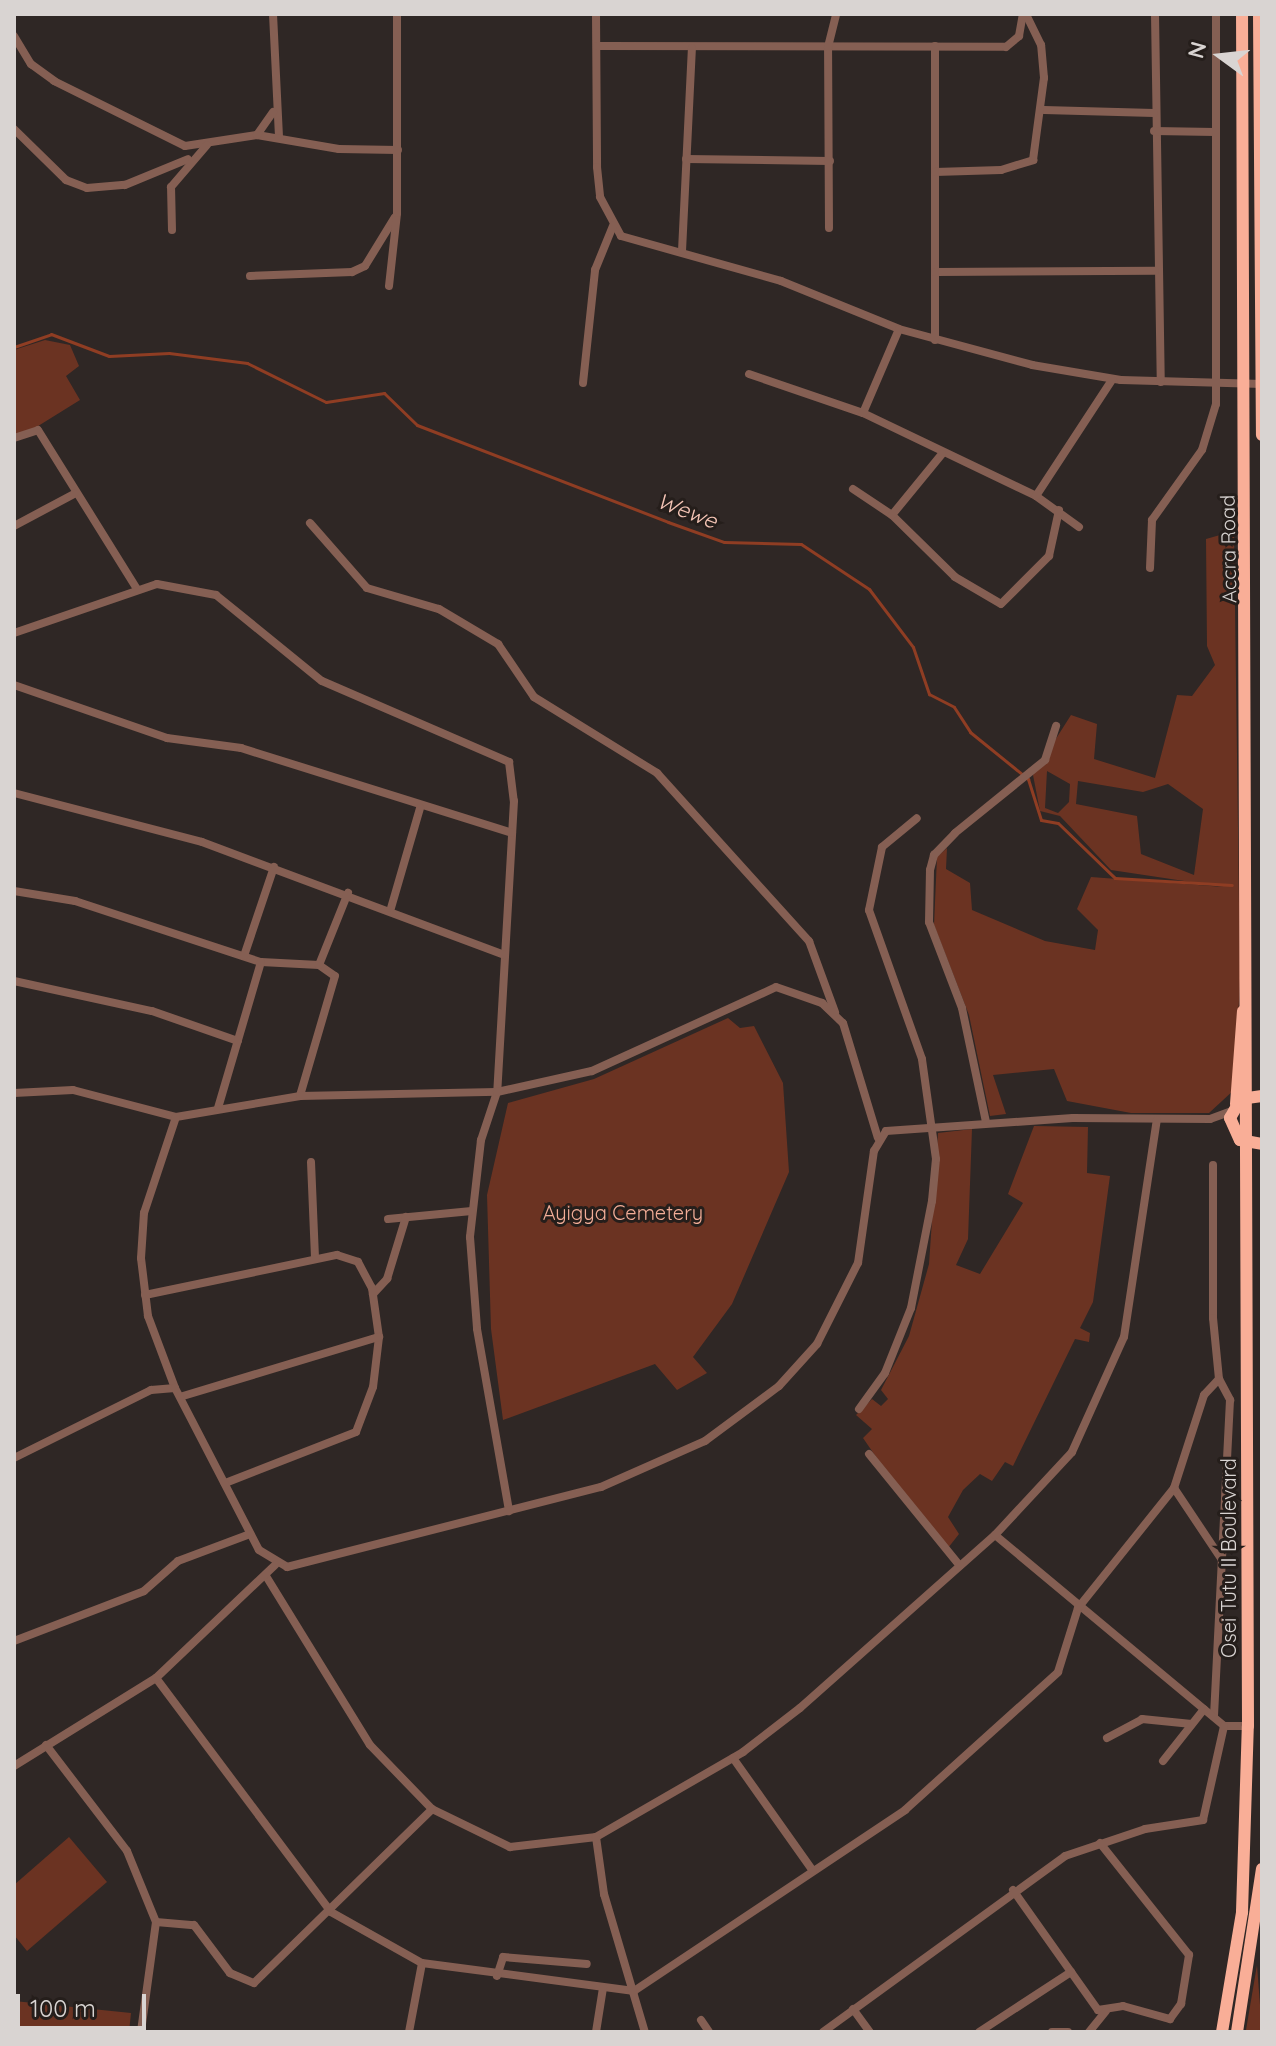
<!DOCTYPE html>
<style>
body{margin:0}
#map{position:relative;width:1276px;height:2046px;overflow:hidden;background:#2f2725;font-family:Quicksand,sans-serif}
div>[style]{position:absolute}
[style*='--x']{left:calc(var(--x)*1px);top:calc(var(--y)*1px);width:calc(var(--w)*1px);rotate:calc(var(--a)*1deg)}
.green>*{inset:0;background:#6b3322}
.stream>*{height:3px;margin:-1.5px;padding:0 1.5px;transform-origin:1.5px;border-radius:1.5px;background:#8f3d23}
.minor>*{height:8px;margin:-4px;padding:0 4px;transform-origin:4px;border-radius:4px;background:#855f53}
.highway>*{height:12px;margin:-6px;padding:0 6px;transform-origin:6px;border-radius:6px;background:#f9ae97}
span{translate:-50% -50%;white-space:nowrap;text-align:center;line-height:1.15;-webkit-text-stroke:6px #251e1b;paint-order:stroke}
.street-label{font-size:20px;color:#d9d4d2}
.park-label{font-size:20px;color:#f3ad97}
.water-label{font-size:22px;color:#f4c4b5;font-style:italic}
.frame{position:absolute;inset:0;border:16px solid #d9d4d2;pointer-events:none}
.north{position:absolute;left:1180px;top:16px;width:80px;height:80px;-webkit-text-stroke:6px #251e1b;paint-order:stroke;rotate:285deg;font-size:22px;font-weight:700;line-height:32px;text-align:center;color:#d9d4d2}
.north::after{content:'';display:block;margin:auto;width:28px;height:36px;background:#d9d4d2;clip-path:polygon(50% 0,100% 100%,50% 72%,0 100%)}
.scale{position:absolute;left:16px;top:1994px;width:130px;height:36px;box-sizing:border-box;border:4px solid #d9d4d2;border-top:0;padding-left:10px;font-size:24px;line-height:28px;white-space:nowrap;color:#d9d4d2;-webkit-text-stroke:6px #251e1b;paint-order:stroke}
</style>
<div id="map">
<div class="green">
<div style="clip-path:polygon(45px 340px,70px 345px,79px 366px,66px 376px,80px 400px,14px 441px,14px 350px)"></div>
<div style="clip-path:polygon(evenodd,1234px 531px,1240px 978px,1235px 1089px,1209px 1113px,1131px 1113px,1067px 1101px,1054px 1069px,993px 1075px,1006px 1114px,990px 1116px,969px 1015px,934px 925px,937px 857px,947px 848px,946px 869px,970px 883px,972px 910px,1045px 941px,1095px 950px,1098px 930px,1077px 909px,1091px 877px,1224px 887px,1111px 870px,1060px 816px,1040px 811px,1033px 775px,1071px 715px,1097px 724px,1094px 759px,1155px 778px,1177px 695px,1192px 696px,1215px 665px,1207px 646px,1206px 539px,1234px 531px,1047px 771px,1070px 784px,1069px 802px,1058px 813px,1045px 808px,1047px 771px,1234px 531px,1078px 781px,1143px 792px,1168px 784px,1203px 809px,1194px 875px,1141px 854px,1137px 816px,1076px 804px,1078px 781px)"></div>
<div style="clip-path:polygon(728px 1018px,740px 1028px,754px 1026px,783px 1083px,789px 1172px,732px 1304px,693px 1357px,707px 1373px,677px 1390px,655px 1364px,503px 1420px,491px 1329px,487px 1195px,508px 1103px,594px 1079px)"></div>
<div style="clip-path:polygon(1034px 1126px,1088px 1127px,1087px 1173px,1110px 1176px,1093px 1302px,1080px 1328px,1090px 1333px,1089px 1342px,1075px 1339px,1013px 1466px,1005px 1462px,992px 1481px,980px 1474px,963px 1490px,948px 1517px,959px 1534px,948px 1548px,883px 1467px,863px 1438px,872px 1429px,856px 1415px,872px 1399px,881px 1406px,888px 1399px,881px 1390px,909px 1336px,929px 1264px,938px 1133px,972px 1129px,968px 1239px,956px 1265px,980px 1274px,1023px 1203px,1008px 1194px)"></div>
<div style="clip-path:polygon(69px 1837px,107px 1882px,27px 1951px,14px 1935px,14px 1885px)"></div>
<div style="clip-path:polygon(1257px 1965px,1262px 2032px,1246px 2032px,1246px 2030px)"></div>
<div style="clip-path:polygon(14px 2001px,131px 2013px,129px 2032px,14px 2032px)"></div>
</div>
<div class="stream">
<div style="--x:14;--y:347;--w:39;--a:-19"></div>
<div style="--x:51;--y:334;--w:62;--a:20.8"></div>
<div style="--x:109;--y:356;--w:60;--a:-2.9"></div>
<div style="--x:169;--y:353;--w:79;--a:7.3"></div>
<div style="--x:247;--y:363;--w:88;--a:26.3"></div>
<div style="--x:326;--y:402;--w:59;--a:-8.8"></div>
<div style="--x:384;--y:393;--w:46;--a:44.1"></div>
<div style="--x:417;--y:425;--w:269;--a:21.1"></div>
<div style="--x:668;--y:522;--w:59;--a:19.7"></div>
<div style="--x:724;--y:542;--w:77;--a:1.5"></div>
<div style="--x:801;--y:544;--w:82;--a:33.5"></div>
<div style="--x:869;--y:589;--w:73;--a:52.8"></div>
<div style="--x:913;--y:647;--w:50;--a:71.2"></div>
<div style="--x:929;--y:694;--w:28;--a:27"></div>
<div style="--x:954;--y:707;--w:30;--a:57"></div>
<div style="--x:970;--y:732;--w:75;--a:39"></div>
<div style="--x:1028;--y:779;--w:43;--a:72.4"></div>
<div style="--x:1041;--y:820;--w:17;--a:10"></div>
<div style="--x:1058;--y:823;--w:79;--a:44"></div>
<div style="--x:1115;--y:878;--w:117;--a:3.4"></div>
</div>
<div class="minor">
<div style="--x:273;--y:14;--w:123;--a:87.2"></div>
<div style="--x:596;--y:14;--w:153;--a:89.6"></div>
<div style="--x:597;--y:167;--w:30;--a:84"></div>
<div style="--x:600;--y:197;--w:44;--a:61.7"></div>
<div style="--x:621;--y:236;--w:166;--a:15.7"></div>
<div style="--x:781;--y:281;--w:127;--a:22.1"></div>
<div style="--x:899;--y:329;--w:138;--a:15.1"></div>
<div style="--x:1032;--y:365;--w:90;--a:9.6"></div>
<div style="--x:1121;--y:380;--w:141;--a:1.6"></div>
<div style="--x:1155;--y:14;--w:368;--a:89.1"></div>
<div style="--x:14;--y:36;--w:33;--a:59"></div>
<div style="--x:31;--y:64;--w:29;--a:36"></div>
<div style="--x:54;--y:81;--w:146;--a:26.4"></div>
<div style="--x:185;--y:146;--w:73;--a:-8.7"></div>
<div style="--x:257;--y:135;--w:83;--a:9.7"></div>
<div style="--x:339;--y:149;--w:59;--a:1"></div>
<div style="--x:597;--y:46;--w:409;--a:0.1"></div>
<div style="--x:1006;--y:47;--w:17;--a:-40"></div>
<div style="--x:1019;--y:36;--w:22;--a:-80"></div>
<div style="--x:935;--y:46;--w:294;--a:90"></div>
<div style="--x:1044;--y:110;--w:110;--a:1.6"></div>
<div style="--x:14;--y:129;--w:73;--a:44.4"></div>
<div style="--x:66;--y:180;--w:22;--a:21"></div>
<div style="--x:87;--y:188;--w:38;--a:-5"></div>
<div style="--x:125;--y:185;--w:68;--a:-22.4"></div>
<div style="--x:1154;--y:131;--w:61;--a:0.9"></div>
<div style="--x:257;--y:135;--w:28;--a:-55"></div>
<div style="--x:686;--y:159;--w:144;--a:0.8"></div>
<div style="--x:935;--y:172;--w:66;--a:-1.7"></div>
<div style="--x:1001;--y:170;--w:34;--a:-17"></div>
<div style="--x:1033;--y:160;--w:83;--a:-82.4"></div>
<div style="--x:1044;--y:78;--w:33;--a:-95"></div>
<div style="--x:1041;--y:45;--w:34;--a:-116"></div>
<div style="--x:829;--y:228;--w:181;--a:-90.3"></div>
<div style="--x:828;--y:47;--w:34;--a:-76"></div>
<div style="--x:172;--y:230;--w:43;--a:-91.3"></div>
<div style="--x:171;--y:187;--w:55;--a:-49.4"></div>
<div style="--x:682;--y:251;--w:203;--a:-87.2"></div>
<div style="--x:935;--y:272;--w:220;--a:-0.3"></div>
<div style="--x:250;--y:276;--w:102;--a:-2.2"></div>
<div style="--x:352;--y:272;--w:14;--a:-25"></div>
<div style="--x:365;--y:266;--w:57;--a:-58.5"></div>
<div style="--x:389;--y:286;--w:73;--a:-83.7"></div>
<div style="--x:397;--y:213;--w:199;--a:-90"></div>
<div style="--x:749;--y:374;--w:120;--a:18.9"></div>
<div style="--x:863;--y:413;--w:192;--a:25.6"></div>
<div style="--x:1036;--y:496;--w:53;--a:35.8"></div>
<div style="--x:583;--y:383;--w:114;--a:-83.9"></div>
<div style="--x:595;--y:270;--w:48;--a:-67.8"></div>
<div style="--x:863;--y:413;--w:91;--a:-66.8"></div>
<div style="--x:14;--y:438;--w:25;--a:-18"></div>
<div style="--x:38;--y:430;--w:187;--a:58.1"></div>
<div style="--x:853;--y:489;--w:47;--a:33.7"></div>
<div style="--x:892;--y:515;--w:88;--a:44.5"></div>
<div style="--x:955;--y:577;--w:53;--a:30.4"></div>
<div style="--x:1001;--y:604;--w:68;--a:-45"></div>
<div style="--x:1049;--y:556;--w:47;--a:-77.7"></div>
<div style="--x:1036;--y:496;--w:139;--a:-56.8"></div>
<div style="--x:892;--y:515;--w:79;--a:-50.7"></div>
<div style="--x:310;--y:523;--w:86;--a:48.8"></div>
<div style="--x:367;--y:588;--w:75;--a:16.3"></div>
<div style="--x:439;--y:609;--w:69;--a:30.7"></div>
<div style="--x:498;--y:644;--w:64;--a:55.8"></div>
<div style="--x:534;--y:697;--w:145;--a:31.7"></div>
<div style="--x:657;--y:773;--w:227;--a:47.9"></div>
<div style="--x:809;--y:941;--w:76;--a:69.9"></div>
<div style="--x:14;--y:526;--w:68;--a:-28.1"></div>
<div style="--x:1150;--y:568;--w:48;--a:-87.6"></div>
<div style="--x:1152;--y:520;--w:86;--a:-54.5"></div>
<div style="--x:1202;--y:450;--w:48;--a:-73.1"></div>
<div style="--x:1216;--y:404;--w:390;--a:-90"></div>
<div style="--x:14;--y:633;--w:151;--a:-18.9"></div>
<div style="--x:157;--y:584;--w:60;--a:10.6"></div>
<div style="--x:216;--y:595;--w:136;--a:39.1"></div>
<div style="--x:322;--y:681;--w:204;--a:23.4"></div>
<div style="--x:509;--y:762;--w:39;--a:83"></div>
<div style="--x:514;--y:801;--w:291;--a:93.3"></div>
<div style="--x:497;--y:1092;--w:51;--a:108.4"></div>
<div style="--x:481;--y:1140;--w:98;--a:96.5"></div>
<div style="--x:470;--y:1237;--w:92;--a:85.6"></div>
<div style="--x:477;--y:1329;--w:185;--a:80"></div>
<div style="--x:14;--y:685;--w:162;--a:19.1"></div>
<div style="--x:167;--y:738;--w:75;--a:7.7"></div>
<div style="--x:241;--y:748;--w:284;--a:17.4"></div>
<div style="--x:14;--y:793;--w:194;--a:14.6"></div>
<div style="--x:202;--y:842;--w:323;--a:20.5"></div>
<div style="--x:14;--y:891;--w:62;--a:9.3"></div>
<div style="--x:75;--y:901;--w:196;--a:18.2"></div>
<div style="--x:261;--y:962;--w:58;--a:3"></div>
<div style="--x:319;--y:965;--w:19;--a:35"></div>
<div style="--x:335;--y:976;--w:125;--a:106.3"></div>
<div style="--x:391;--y:908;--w:104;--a:-73.8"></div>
<div style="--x:244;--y:956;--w:94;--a:-71.4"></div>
<div style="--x:319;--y:965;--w:78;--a:-68.1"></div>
<div style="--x:14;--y:981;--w:141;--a:12.3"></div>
<div style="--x:152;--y:1011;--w:91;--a:19.2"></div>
<div style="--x:14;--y:1093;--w:59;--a:-2.9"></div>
<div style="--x:73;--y:1090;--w:106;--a:14.7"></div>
<div style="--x:176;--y:1117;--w:126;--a:-9.6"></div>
<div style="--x:300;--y:1096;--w:197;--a:-1.2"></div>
<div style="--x:497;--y:1092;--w:97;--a:-12.5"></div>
<div style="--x:592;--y:1071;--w:202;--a:-24.5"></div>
<div style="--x:776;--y:987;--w:49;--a:19.2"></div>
<div style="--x:822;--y:1003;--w:29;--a:44"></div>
<div style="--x:843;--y:1023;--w:120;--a:73.1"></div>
<div style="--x:218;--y:1108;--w:152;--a:-73.6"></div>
<div style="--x:986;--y:1122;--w:116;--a:-101.9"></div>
<div style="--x:962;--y:1008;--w:92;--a:-111"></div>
<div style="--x:929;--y:922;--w:52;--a:-88.9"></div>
<div style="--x:930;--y:870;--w:16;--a:-75"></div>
<div style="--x:934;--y:855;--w:30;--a:-46"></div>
<div style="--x:955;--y:833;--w:116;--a:-39"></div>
<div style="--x:1045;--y:760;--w:36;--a:-72"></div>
<div style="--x:311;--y:1162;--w:97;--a:87.6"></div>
<div style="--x:1213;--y:1165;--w:153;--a:90"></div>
<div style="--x:1213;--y:1318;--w:61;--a:84.4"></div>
<div style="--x:1219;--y:1379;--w:24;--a:62"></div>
<div style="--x:1230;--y:1400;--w:317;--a:92.9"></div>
<div style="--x:388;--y:1219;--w:84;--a:-5.4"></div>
<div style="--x:373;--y:1294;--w:21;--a:-47"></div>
<div style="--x:387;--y:1279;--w:65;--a:-73"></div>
<div style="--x:145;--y:1295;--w:196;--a:-11.8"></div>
<div style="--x:337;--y:1255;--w:22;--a:18"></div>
<div style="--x:358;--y:1262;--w:30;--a:62"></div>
<div style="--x:372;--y:1288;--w:49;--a:81.9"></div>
<div style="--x:379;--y:1337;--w:50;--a:96.8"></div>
<div style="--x:373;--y:1387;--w:48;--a:110.7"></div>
<div style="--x:356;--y:1432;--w:141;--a:158.7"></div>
<div style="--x:175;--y:1388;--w:77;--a:-110.6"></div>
<div style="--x:148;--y:1316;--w:58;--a:-96.9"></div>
<div style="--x:141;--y:1258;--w:45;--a:-86.2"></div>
<div style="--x:144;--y:1213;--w:101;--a:-71.6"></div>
<div style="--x:183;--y:1396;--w:205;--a:-16.8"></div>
<div style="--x:859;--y:1409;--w:44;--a:-54.2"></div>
<div style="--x:885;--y:1373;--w:70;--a:-68.2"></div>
<div style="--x:911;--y:1308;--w:109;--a:-78.9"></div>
<div style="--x:932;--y:1201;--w:42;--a:-84.6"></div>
<div style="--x:936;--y:1159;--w:101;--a:-98"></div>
<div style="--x:922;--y:1059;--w:158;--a:-109.6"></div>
<div style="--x:869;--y:910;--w:64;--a:-78.3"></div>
<div style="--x:882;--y:847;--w:45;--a:-39.6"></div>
<div style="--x:869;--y:1454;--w:144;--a:50.9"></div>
<div style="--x:14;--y:1458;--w:153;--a:-26.4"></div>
<div style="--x:151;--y:1390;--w:24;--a:-5"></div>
<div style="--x:175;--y:1388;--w:182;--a:62.6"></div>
<div style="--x:259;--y:1550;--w:33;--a:31"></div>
<div style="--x:287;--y:1567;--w:324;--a:-14.3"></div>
<div style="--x:601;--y:1487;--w:114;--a:-23.9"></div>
<div style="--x:705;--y:1441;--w:92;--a:-36.6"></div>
<div style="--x:779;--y:1386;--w:57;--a:-47.9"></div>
<div style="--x:817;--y:1344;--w:91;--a:-63.2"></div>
<div style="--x:858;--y:1263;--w:113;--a:-81.9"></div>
<div style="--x:874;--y:1151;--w:23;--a:-59"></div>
<div style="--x:886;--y:1131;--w:187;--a:-4"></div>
<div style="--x:1073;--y:1118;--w:137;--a:0.4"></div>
<div style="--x:1210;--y:1119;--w:23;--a:-20"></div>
<div style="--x:1174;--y:1488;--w:90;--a:56.3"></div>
<div style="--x:995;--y:1535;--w:298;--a:39.8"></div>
<div style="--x:1224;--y:1726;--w:24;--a:0"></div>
<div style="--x:266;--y:1576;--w:198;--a:58.4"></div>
<div style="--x:370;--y:1745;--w:89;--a:45.9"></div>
<div style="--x:432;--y:1809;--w:87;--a:26"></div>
<div style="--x:510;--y:1847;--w:87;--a:-6.6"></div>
<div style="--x:596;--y:1837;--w:170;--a:-30"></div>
<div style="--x:743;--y:1752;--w:72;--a:-37.7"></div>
<div style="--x:800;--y:1708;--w:261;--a:-41.6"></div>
<div style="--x:995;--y:1535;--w:113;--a:-47.1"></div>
<div style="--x:1072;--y:1452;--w:126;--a:-65.7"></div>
<div style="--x:1124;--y:1337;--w:219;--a:-81.4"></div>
<div style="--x:14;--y:1641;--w:139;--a:-21"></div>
<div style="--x:144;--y:1591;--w:45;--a:-41.4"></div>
<div style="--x:178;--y:1561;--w:77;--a:-20.6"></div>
<div style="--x:156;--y:1678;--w:292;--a:53.2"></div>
<div style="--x:331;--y:1912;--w:104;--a:29.3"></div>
<div style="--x:422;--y:1963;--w:214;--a:7.5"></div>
<div style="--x:634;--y:1991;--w:326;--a:-33.7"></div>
<div style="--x:905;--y:1810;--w:206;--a:-42"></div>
<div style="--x:1058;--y:1672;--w:67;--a:-72.6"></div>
<div style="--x:1078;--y:1608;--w:154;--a:-51.3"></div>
<div style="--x:1174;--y:1488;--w:98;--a:-72.1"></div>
<div style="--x:1204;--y:1395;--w:22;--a:-47"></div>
<div style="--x:1107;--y:1738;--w:40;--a:-28"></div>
<div style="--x:1142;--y:1719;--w:50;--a:5.7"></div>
<div style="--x:46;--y:1745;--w:133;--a:52.6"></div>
<div style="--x:127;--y:1851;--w:77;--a:67.8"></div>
<div style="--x:156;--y:1922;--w:111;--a:97.8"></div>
<div style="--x:733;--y:1758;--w:138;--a:54.7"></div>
<div style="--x:1163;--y:1761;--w:66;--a:-51.7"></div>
<div style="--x:14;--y:1766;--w:167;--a:-31.8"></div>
<div style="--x:156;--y:1678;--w:164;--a:-43.5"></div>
<div style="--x:596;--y:1837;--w:58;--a:82"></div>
<div style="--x:604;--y:1894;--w:144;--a:73.5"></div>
<div style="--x:1013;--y:1890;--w:147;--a:54.7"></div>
<div style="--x:1098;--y:2010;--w:25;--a:-9"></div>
<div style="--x:1123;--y:2006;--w:49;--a:15.5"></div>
<div style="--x:1170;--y:2019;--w:19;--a:-54"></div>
<div style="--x:1181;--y:2004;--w:50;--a:-80.7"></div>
<div style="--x:1189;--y:1955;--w:143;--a:-128.5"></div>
<div style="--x:156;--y:1922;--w:38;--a:5"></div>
<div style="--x:194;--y:1925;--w:60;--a:53.1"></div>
<div style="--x:230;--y:1973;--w:26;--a:23"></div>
<div style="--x:254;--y:1983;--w:249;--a:-44.3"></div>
<div style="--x:497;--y:1976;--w:20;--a:-72"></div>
<div style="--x:503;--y:1957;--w:84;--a:4.8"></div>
<div style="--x:853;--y:2009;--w:29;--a:54"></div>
<div style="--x:701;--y:2020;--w:14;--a:56"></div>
<div style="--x:409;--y:2032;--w:70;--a:-79.3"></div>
<div style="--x:596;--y:2032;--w:45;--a:-81"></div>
<div style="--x:823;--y:2032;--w:299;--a:-36"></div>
<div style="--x:1065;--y:1856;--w:84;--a:-18.6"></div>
<div style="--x:1145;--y:1829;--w:59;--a:-8.8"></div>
<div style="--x:1203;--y:1820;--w:96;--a:-77.4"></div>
<div style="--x:979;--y:2032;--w:110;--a:-33.1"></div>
<div style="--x:1052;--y:2032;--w:16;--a:0"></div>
<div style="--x:1089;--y:2032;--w:27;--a:-51"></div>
</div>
<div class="highway">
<div style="--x:1259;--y:14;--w:421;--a:89.6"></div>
<div style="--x:1262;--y:1096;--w:21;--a:172"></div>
<div style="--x:1241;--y:1099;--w:22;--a:120"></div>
<div style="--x:1230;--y:1118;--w:24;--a:66"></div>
<div style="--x:1240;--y:1140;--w:22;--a:10"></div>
<div style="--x:1236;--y:1104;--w:93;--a:-85.7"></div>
<div style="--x:1222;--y:2032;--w:122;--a:-80.5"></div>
<div style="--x:1242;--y:1912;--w:186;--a:-88.2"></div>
<div style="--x:1248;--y:1726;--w:1712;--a:-90.2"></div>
<div style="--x:1237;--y:2032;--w:165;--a:-81.3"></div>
</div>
<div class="street-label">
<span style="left:1228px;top:549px;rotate:-91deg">Accra Road</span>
<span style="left:1228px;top:1558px;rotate:-90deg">Osei Tutu II Boulevard</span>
</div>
<div class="park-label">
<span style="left:623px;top:1212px">Ayigya Cemetery</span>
</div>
<div class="water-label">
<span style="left:687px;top:511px;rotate:21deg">Wewe</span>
</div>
<div class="frame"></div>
<div class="north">N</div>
<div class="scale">100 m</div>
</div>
